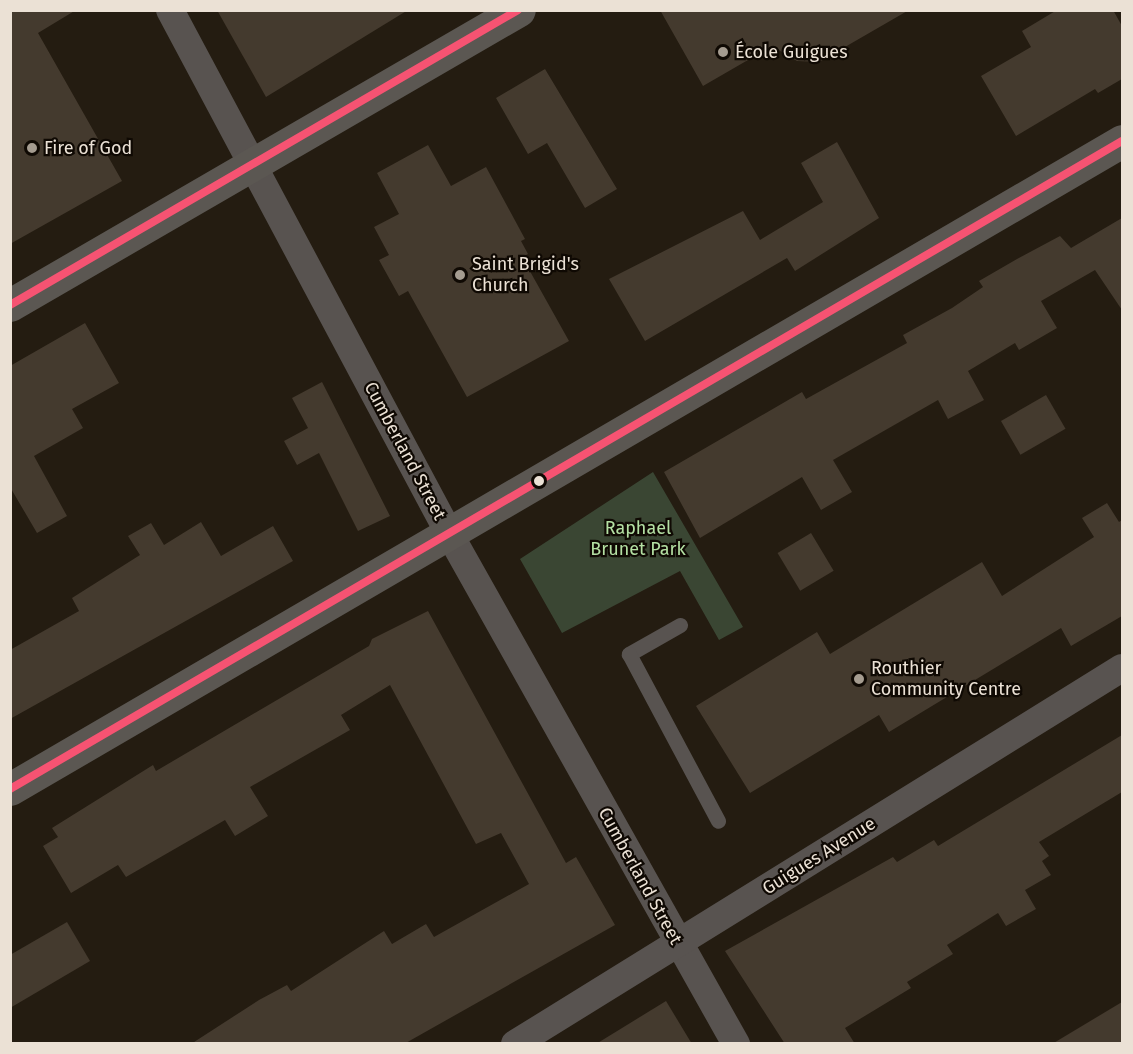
<!DOCTYPE html>
<meta charset="utf-8">
<style>
body{margin:0}
#map{position:relative;width:1133px;height:1054px;overflow:hidden;background:#241c11;font-family:"Fira Sans",sans-serif}
div>[style]{position:absolute}
[style*='--x']{left:calc(var(--x)*1px);top:calc(var(--y)*1px);width:calc(var(--w)*1px);rotate:calc(var(--a)*1deg)}
.green>*{inset:0;background:#3a4633}
.building>*{inset:0;background:#443a2e;transform-origin:0 0}
.lane>*{height:15px;margin:-7.5px;padding:0 7.5px;transform-origin:7.5px;border-radius:7.5px;background:#585350}
.street>*{height:28px;margin:-14px;padding:0 14px;transform-origin:14px;border-radius:14px;background:#585350}
.secondary>*{height:33px;margin:-16.5px;padding:0 16.5px;transform-origin:16.5px;border-radius:16.5px;background:#5b5752}
.bus-1>*{height:8px;margin:-4px;padding:0 4px;transform-origin:4px;border-radius:4px;background:#f65372}
.dots>*{width:16px;height:16px;translate:-50% -50%;box-sizing:border-box;border:3px solid #0f0903;border-radius:50%}
span{translate:-50% -50%;white-space:nowrap;text-align:center;line-height:1.15;-webkit-text-stroke:4.5px #0f0903;paint-order:stroke}
.poi-label{font-size:18px;color:#ebe1d5}
.left{translate:0 -50%;text-align:left}
.street-label{font-size:18px;color:#ebe1d5}
.park-label{font-size:18px;color:#b4e0a3}
.frame{position:absolute;inset:0;border:12px solid #ebe1d5;pointer-events:none}
</style>
<div id="map">
<div class="green">
<div style="clip-path:polygon(653px 472px,743px 627px,719px 640px,680px 571px,562px 633px,520px 559px)"></div>
</div>
<div class="building">
<div style="clip-path:polygon(10px 10px,76px 10px,38px 33px,122px 181px,10px 244px)"></div>
<div style="clip-path:polygon(217px 10px,408px 10px,266px 97px)"></div>
<div style="clip-path:polygon(660px 10px,909px 10px,819px 62px,797px 61px,772px 46px,703px 86px)"></div>
<div style="clip-path:polygon(1057px 10px,1113px 10px,1122px 26px,1122px 79px,1098px 93px,1095px 89px,1016px 136px,981px 76px,1031px 47px,1022px 31px)"></div>
<div style="clip-path:polygon(545px 69px,617px 189px,585px 208px,547px 143px,528px 154px,496px 98px)"></div>
<div style="clip-path:polygon(837px 142px,879px 218px,795px 271px,787px 258px,645px 341px,609px 279px,743px 211px,760px 240px,823px 202px,801px 163px)"></div>
<div style="clip-path:polygon(428px 145px,451px 186px,486px 167px,525px 239px,521px 241px,528px 254px,522px 257px,569px 341px,467px 397px,408px 291px,399px 296px,379px 260px,389px 255px,374px 227px,399px 214px,377px 173px)"></div>
<div style="clip-path:polygon(1122px 218px,1122px 310px,1095px 270px,1041px 301px,1057px 328px,1019px 350px,1015px 343px,968px 371px,984px 400px,948px 419px,938px 400px,833px 460px,852px 492px,821px 510px,802px 477px,700px 538px,664px 472px,802px 392px,806px 399px,907px 343px,903px 335px,952px 308px,983px 287px,979px 281px,1017px 259px,1060px 236px,1071px 248px)"></div>
<div style="clip-path:polygon(85px 323px,119px 383px,72px 409px,83px 428px,34px 456px,67px 516px,37px 533px,10px 487px,10px 366px)"></div>
<div style="clip-path:polygon(322px 382px,390px 516px,358px 531px,319px 453px,297px 465px,284px 441px,308px 428px,292px 398px)"></div>
<div style="left:1046px;top:395px;width:39px;height:52px;rotate:60deg"></div>
<div style="clip-path:polygon(1107px 503px,1119px 522px,1122px 520px,1122px 616px,1071px 646px,1061px 628px,889px 732px,879px 715px,750px 793px,696px 706px,817px 632px,830px 654px,982px 562px,1002px 596px,1094px 537px,1082px 518px)"></div>
<div style="clip-path:polygon(201px 522px,221px 556px,273px 526px,293px 561px,10px 719px,10px 650px,79px 611px,72px 598px,140px 555px,128px 536px,151px 523px,164px 545px)"></div>
<div style="left:811px;top:533px;width:44px;height:39px;rotate:59deg"></div>
<div style="clip-path:polygon(428px 611px,566px 863px,576px 857px,615px 925px,404px 1044px,191px 1044px,259px 1000px,287px 985px,291px 991px,384px 931px,392px 944px,426px 924px,434px 937px,529px 884px,501px 833px,476px 844px,390px 685px,341px 715px,350px 730px,250px 787px,268px 816px,235px 836px,225px 820px,126px 877px,118px 865px,71px 893px,43px 846px,58px 837px,52px 828px,153px 765px,156px 771px,369px 646px,372px 639px)"></div>
<div style="clip-path:polygon(1122px 735px,1122px 792px,1039px 842px,1049px 856px,1042px 861px,1051px 875px,1025px 890px,1036px 909px,1006px 926px,998px 913px,947px 945px,953px 954px,907px 982px,911px 988px,845px 1028px,855px 1044px,785px 1044px,725px 951px,893px 857px,897px 862px,934px 840px,938px 846px)"></div>
<div style="clip-path:polygon(67px 922px,90px 961px,10px 1008px,10px 955px)"></div>
<div style="clip-path:polygon(666px 1001px,692px 1044px,596px 1044px)"></div>
<div style="clip-path:polygon(1122px 1002px,1122px 1044px,1052px 1044px)"></div>
</div>
<div class="lane">
<div style="--x:680;--y:625;--w:59;--a:150.4"></div>
<div style="--x:629;--y:654;--w:189;--a:61.9"></div>
</div>
<div class="street">
<div style="--x:170;--y:10;--w:595;--a:61.93"></div>
<div style="--x:450;--y:535;--w:584;--a:60.67"></div>
<div style="--x:515;--y:1044;--w:714;--a:-31.78"></div>
</div>
<div class="secondary">
<div style="--x:10;--y:305;--w:588;--a:-30.1"></div>
<div style="--x:10;--y:789;--w:1287;--a:-30.23"></div>
</div>
<div class="bus-1">
<div style="--x:10;--y:305;--w:587;--a:-30.14"></div>
<div style="--x:10;--y:789;--w:1287;--a:-30.23"></div>
</div>
<div class="dots">
<div style="left:723px;top:52px;background:#a59c90"></div>
<div style="left:32px;top:148px;background:#a59c90"></div>
<div style="left:460px;top:275px;background:#a59c90"></div>
<div style="left:539px;top:481px;background:#ebe1d5"></div>
<div style="left:859px;top:679px;background:#a59c90"></div>
</div>
<div class="poi-label">
<span class="left" style="left:735px;top:52px">École Guigues</span>
<span class="left" style="left:44px;top:148px">Fire of God</span>
<span class="left" style="left:472px;top:275px">Saint Brigid's<br>Church</span>
<span class="left" style="left:871px;top:679px">Routhier<br>Community Centre</span>
</div>
<div class="street-label">
<span style="left:405px;top:451px;rotate:62deg">Cumberland Street</span>
<span style="left:819px;top:856px;rotate:-32deg">Guigues Avenue</span>
<span style="left:640px;top:876px;rotate:61deg">Cumberland Street</span>
</div>
<div class="park-label">
<span style="left:638px;top:539px">Raphael<br>Brunet Park</span>
</div>
<div class="frame"></div>
</div>
